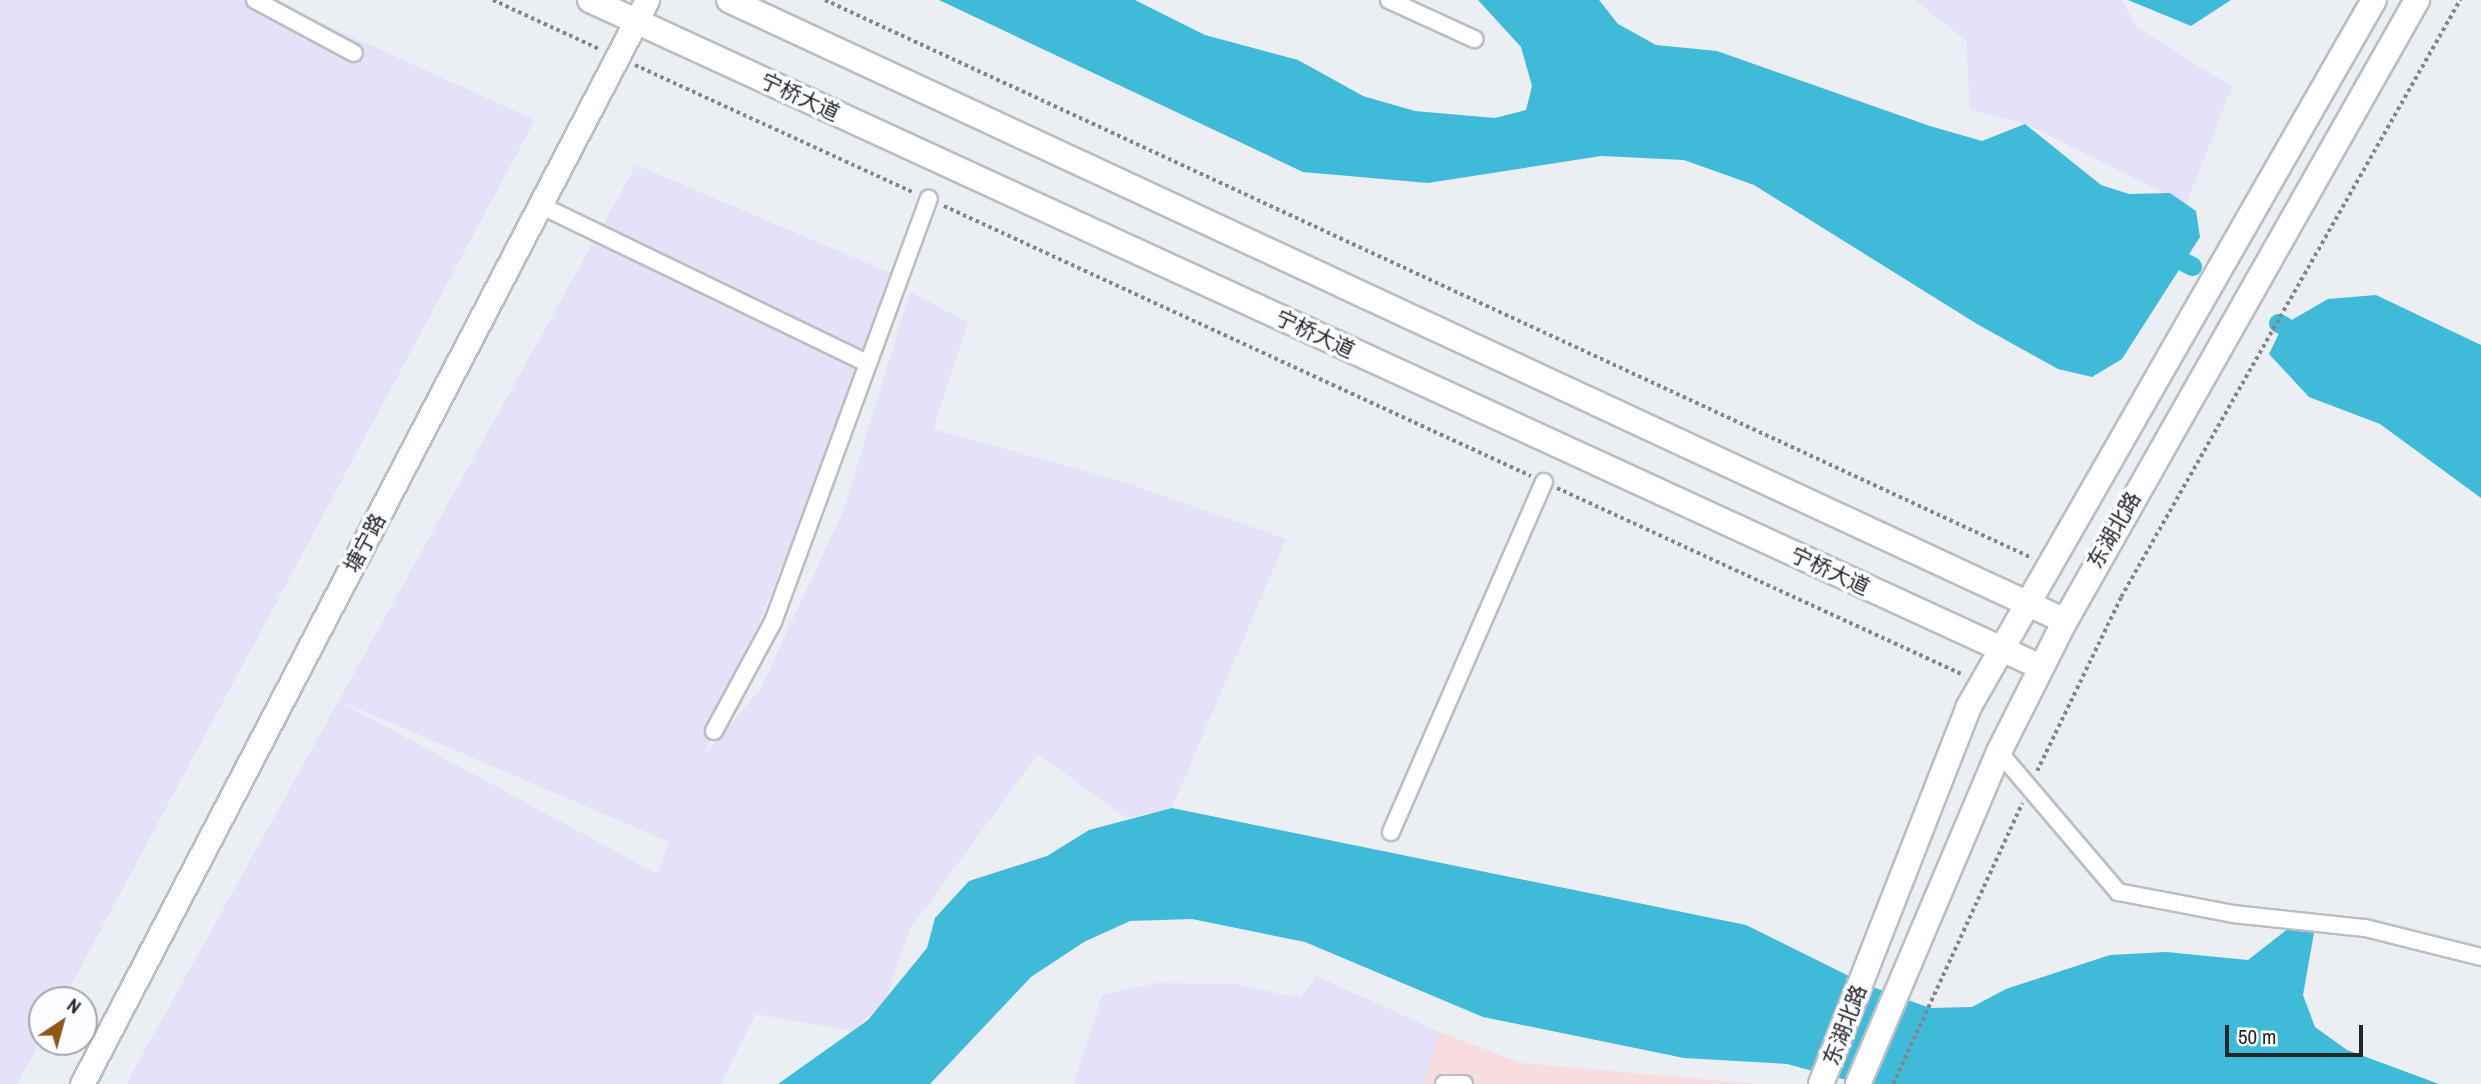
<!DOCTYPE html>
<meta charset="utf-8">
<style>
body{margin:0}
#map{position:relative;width:2481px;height:1084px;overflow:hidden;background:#ebeff3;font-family:"Archivo Narrow","Noto Sans SC",sans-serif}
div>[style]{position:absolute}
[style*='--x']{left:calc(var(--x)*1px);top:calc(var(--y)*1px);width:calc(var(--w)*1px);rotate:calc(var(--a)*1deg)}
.commercial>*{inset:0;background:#f8dde0}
.industrial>*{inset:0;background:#e4e1f8}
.water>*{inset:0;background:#3fbad9}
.canal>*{height:19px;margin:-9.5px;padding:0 9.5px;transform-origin:9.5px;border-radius:9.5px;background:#3fbad9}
.path>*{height:3.5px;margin-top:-1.75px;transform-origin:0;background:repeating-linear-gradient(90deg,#838588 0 3.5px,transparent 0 7px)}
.roads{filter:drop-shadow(2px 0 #babdc2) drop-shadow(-2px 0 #babdc2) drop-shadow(0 2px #babdc2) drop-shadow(0 -2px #babdc2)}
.street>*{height:16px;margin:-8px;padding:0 8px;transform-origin:8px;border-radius:8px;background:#fff}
.secondary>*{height:23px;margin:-11.5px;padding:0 11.5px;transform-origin:11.5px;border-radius:11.5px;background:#fff}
.primary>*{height:24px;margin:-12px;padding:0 12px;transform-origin:12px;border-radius:12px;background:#fff}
span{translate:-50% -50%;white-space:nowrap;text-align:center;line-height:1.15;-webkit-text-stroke:7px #fafcff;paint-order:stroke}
.street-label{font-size:21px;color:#252628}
.north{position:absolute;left:28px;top:986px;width:70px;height:70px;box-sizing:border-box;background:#fafcff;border:2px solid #a5a6a9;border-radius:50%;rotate:36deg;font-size:19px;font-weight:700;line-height:28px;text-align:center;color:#252628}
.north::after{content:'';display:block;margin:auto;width:24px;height:32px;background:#925518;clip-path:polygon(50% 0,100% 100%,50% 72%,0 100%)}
.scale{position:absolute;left:2225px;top:1025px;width:138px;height:32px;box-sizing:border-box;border:4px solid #252628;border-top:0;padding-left:9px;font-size:21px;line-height:24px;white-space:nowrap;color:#252628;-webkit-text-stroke:5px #fafcff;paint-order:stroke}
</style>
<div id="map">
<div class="commercial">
<div style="clip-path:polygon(1440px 1032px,1521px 1063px,1759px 1084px,1423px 1084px)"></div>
</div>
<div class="industrial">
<div style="clip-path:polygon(0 0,271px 0,535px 120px,63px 1000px,42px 1000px,42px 1038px,17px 1084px,0 1084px)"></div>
<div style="clip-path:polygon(1914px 0,2121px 0,2138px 28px,2232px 87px,2186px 204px,2026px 124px,1970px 110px,1966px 40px)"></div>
<div style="clip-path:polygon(evenodd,636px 165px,900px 277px,705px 754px,761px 688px,844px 509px,910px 292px,968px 322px,933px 429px,1124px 482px,1286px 539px,1172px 808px,1126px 818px,1038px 754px,910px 929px,885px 1000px,853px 1031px,756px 1014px,721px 1084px,126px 1084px,636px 165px,347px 704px,669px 842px,657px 874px,346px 705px,347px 704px)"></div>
<div style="clip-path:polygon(1316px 976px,1440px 1032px,1423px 1084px,1074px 1084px,1102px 995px,1156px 983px,1235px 984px,1301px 998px)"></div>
</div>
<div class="water">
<div style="clip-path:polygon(939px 0,1135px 0,1205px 35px,1298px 60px,1363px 96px,1415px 111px,1495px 118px,1526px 110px,1532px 86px,1521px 47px,1478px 0,1599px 0,1618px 24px,1656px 45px,1717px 51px,1930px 126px,1982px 141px,2025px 124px,2101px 185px,2129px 194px,2170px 193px,2196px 211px,2200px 237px,2122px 359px,2092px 377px,2058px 369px,1977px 324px,1754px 185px,1684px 160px,1601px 156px,1428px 183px,1303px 172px)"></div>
<div style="clip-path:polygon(2128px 0,2231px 0,2191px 26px)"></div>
<div style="clip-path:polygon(2376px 295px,2481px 345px,2481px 498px,2380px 424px,2309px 397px,2269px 354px,2283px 325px,2328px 299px)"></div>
<div style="clip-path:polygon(1172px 808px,1746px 925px,1867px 985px,1930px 1008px,1972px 1007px,2006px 989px,2110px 955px,2166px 952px,2248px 960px,2294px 924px,2314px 933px,2303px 995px,2315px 1027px,2347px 1050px,2439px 1084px,1861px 1084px,1787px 1064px,1684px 1058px,1483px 1017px,1305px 942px,1192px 919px,1130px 921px,1084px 942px,1031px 977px,930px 1084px,778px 1084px,868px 1020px,927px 948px,935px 918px,969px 881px,1047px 856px,1089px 830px)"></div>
</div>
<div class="canal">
<div style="--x:2184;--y:262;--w:9;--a:27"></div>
<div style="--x:2278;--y:323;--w:5;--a:22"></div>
</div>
<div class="path">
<div style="--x:493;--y:0;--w:117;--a:24.8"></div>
<div style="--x:825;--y:0;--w:1330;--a:24.81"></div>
<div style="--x:635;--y:65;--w:307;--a:24.6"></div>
<div style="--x:944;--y:206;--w:646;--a:24.7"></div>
<div style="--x:1557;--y:488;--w:448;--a:24.7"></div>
<div style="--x:2037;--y:771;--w:193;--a:-64.2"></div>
<div style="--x:2121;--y:597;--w:687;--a:-60.41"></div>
<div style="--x:1893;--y:1084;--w:309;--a:-65.3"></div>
</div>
<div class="roads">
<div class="street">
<div style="--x:255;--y:0;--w:112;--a:28.2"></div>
<div style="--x:1389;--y:0;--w:94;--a:24.6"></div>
<div style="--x:542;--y:206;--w:358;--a:25.8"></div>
<div style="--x:714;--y:731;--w:124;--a:-61.6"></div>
<div style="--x:773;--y:622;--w:451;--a:-69.8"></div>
<div style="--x:1999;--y:752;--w:184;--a:49.6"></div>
<div style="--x:2118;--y:892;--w:117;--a:10.8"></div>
<div style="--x:2233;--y:914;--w:133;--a:6.1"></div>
<div style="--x:2365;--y:928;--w:120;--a:14"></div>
<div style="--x:1391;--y:832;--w:382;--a:-66.4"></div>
<div style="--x:1444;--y:1084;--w:20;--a:0"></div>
</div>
<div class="secondary">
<div style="--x:82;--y:1084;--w:1222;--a:-62.47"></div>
</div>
<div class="primary">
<div style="--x:590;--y:0;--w:1597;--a:24.69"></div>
<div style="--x:729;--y:0;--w:1473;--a:24.93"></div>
<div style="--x:1821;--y:1084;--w:404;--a:-68.6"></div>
<div style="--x:1968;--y:708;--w:816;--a:-60.17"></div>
<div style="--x:1858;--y:1084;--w:361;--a:-67"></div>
<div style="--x:1999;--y:752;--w:147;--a:-63.3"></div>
<div style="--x:2065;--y:621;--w:714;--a:-60.45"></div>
</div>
</div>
<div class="street-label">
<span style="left:800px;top:97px;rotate:25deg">宁桥大道</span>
<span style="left:1315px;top:334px;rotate:25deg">宁桥大道</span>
<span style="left:2114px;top:530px;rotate:-60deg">东湖北路</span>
<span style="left:365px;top:543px;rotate:-62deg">塘宁路</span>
<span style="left:1830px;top:571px;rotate:25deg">宁桥大道</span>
<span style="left:1845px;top:1025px;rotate:-69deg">东湖北路</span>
</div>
<div class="north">N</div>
<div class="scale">50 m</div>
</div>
